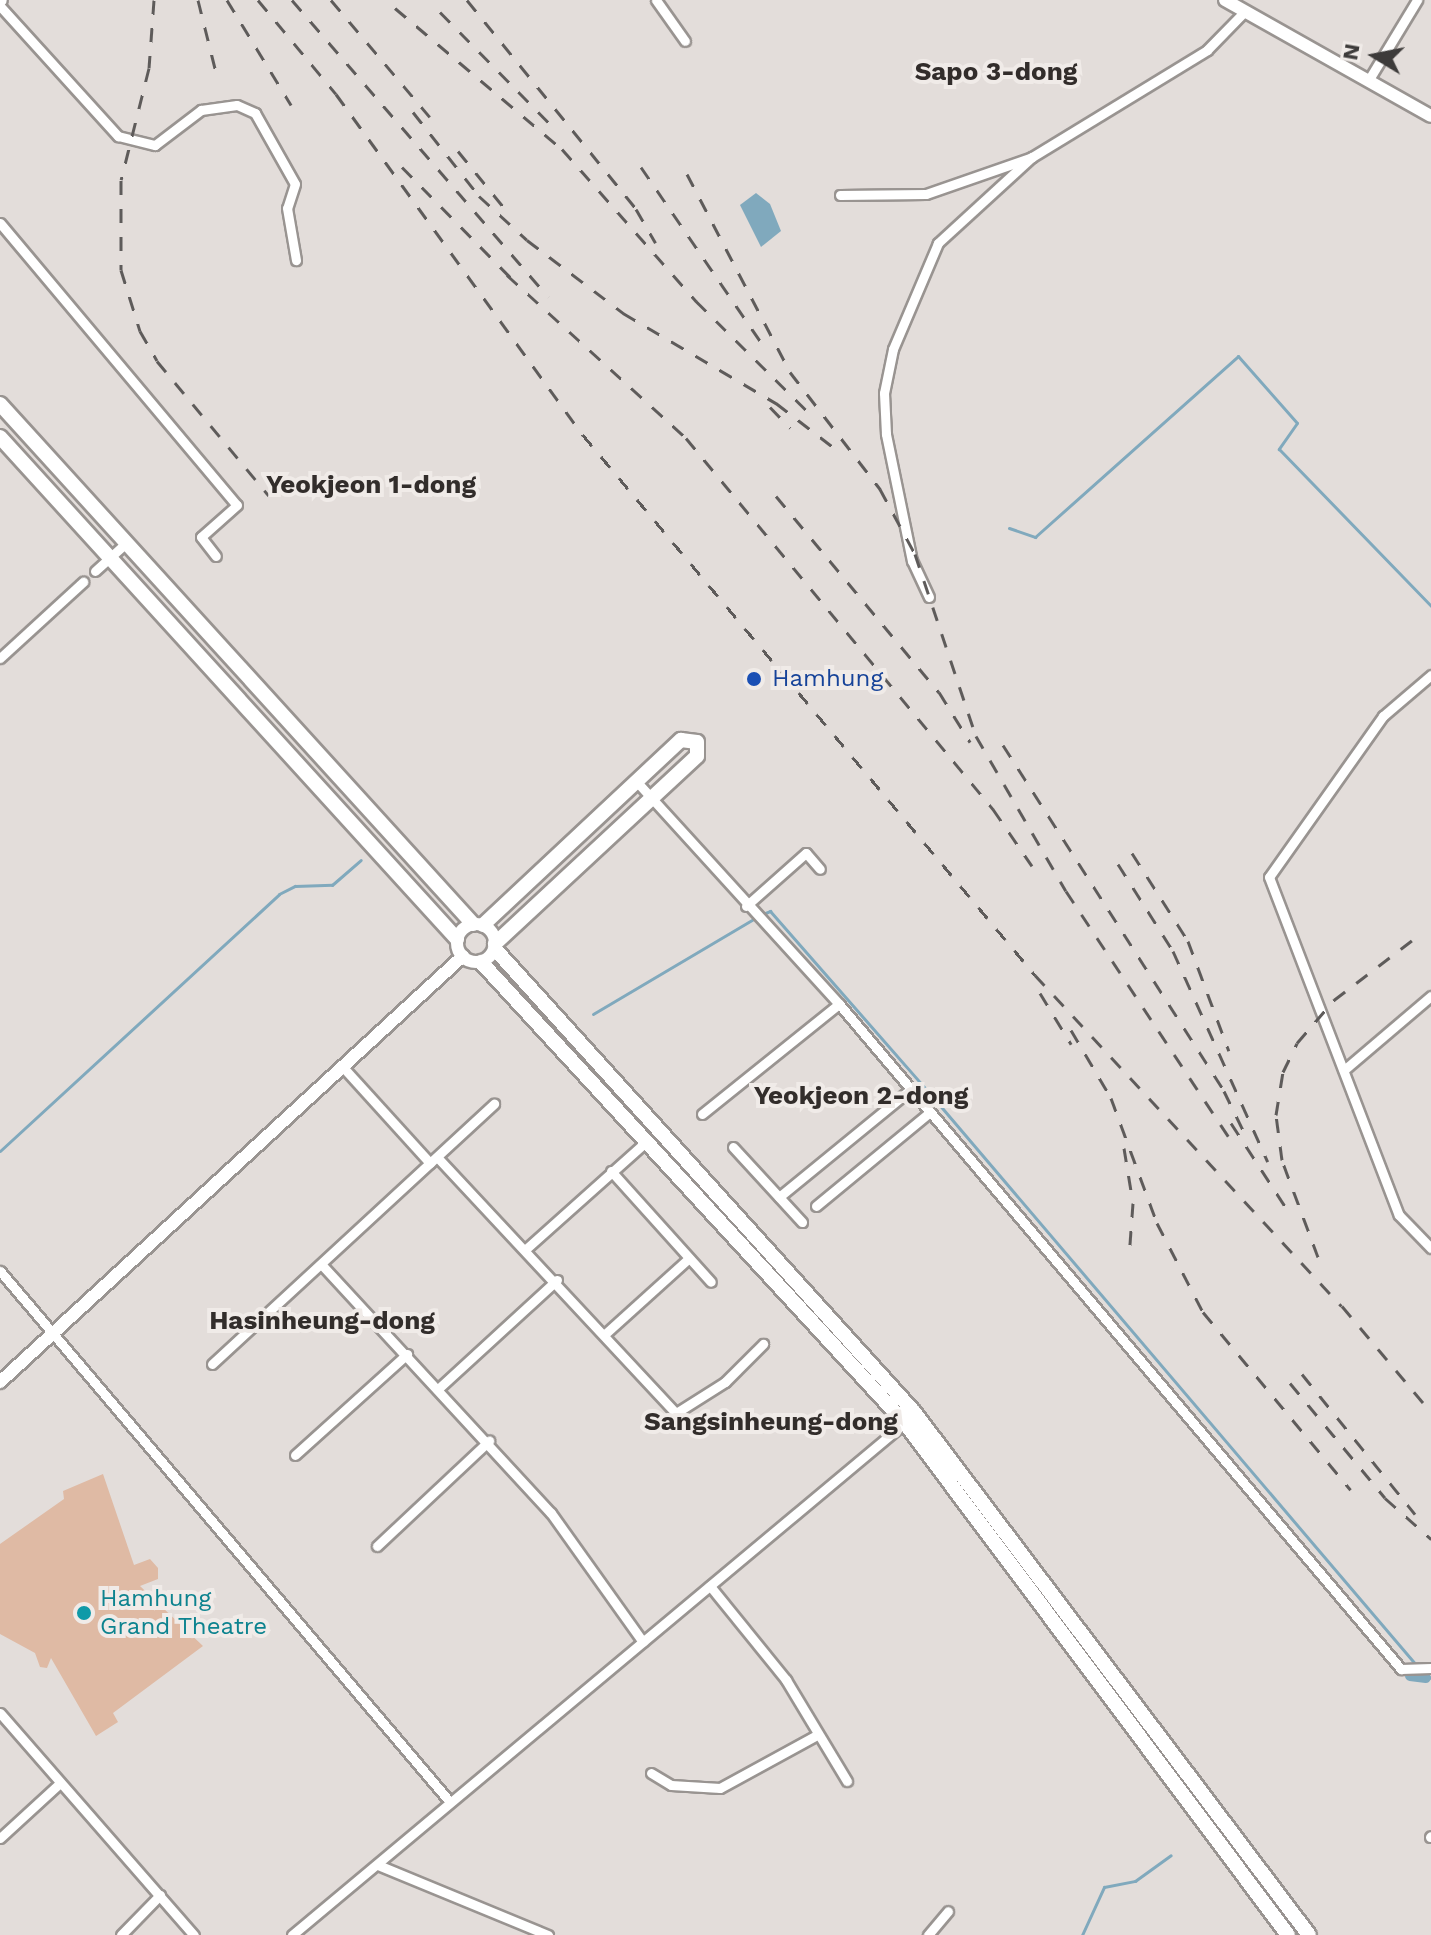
<!DOCTYPE html>
<style>
body{margin:0}
#map{position:relative;width:1431px;height:1935px;overflow:hidden;background:#e3ddda;font-family:"Work Sans",sans-serif}
div>[style]{position:absolute}
[style*='--x']{left:calc(var(--x)*1px);top:calc(var(--y)*1px);width:calc(var(--w)*1px);rotate:calc(var(--a)*1deg)}
.water>*{inset:0;background:#80a9bd}
.stream>*{height:3px;margin:-1.5px;padding:0 1.5px;transform-origin:1.5px;border-radius:1.5px;background:#80a9bd}
.canal>*{height:10px;margin:-5px;padding:0 5px;transform-origin:5px;border-radius:5px;background:#80a9bd}
.building>*{inset:0;background:#dfbaa4}
.roads{filter:drop-shadow(2px 0 #999491) drop-shadow(-2px 0 #999491) drop-shadow(0 2px #999491) drop-shadow(0 -2px #999491)}
.minor>*{height:9px;margin:-4.5px;padding:0 4.5px;transform-origin:4.5px;border-radius:4.5px;background:#fff}
.tertiary>*{height:12px;margin:-6px;padding:0 6px;transform-origin:6px;border-radius:6px;background:#fff}
.tertiary>.ring{margin:-6px;padding:0;box-sizing:content-box;background:none;border:12px solid #fff;border-radius:50%}
.secondary>*{height:14px;margin:-7px;padding:0 7px;transform-origin:7px;border-radius:7px;background:#fff}
.rail>*{height:3px;margin-top:-1.5px;transform-origin:0;background:repeating-linear-gradient(90deg,#5e5b5a 0 14px,transparent 0 28px)}
.dots>*{width:22px;height:22px;translate:-50% -50%;box-sizing:border-box;border:4px solid #f0ebe8;border-radius:50%}
span{translate:-50% -50%;white-space:nowrap;text-align:center;line-height:1.15;-webkit-text-stroke:8px #f0ebe8;paint-order:stroke}
.transit-label{font-size:24px;color:#164399}
.left{translate:0 -50%;text-align:left}
.culture-label{font-size:24px;color:#0d838f}
.neighbourhood-label{font-size:26px;color:#322d2b;font-weight:700}
.north{position:absolute;left:1335px;top:16px;width:80px;height:80px;-webkit-text-stroke:6px #f0ebe8;paint-order:stroke;rotate:280deg;font-size:22px;font-weight:700;line-height:32px;text-align:center;color:#3d3b3a}
.north::after{content:'';display:block;margin:auto;width:28px;height:36px;background:#3d3b3a;clip-path:polygon(50% 0,100% 100%,50% 72%,0 100%)}
</style>
<div id="map">
<div class="water">
<div style="clip-path:polygon(756px 193px,770px 204px,781px 231px,761px 247px,740px 205px)"></div>
</div>
<div class="stream">
<div style="--x:1009;--y:528;--w:28;--a:19"></div>
<div style="--x:1035;--y:537;--w:272;--a:-41.7"></div>
<div style="--x:1238;--y:356;--w:89;--a:48.6"></div>
<div style="--x:1297;--y:423;--w:32;--a:125"></div>
<div style="--x:1279;--y:449;--w:219;--a:45.9"></div>
<div style="--x:763;--y:914;--w:8;--a:-23"></div>
<div style="--x:770;--y:911;--w:254;--a:48.8"></div>
<div style="--x:937;--y:1102;--w:741;--a:49.6"></div>
<div style="--x:593;--y:1014;--w:185;--a:-30.6"></div>
<div style="--x:0;--y:1151;--w:379;--a:-42.6"></div>
<div style="--x:279;--y:894;--w:18;--a:-27"></div>
<div style="--x:295;--y:886;--w:37;--a:-2"></div>
<div style="--x:332;--y:885;--w:38;--a:-41"></div>
<div style="--x:1421;--y:1672;--w:12;--a:31"></div>
<div style="--x:1082;--y:1935;--w:53;--a:-65.4"></div>
<div style="--x:1104;--y:1887;--w:32;--a:-11"></div>
<div style="--x:1135;--y:1881;--w:44;--a:-35.8"></div>
</div>
<div class="canal">
<div style="--x:1410;--y:1676;--w:16;--a:7"></div>
</div>
<div class="building">
<div style="clip-path:polygon(103px 1474px,134px 1565px,150px 1559px,158px 1568px,158px 1579px,140px 1586px,203px 1646px,113px 1713px,118px 1722px,96px 1736px,51px 1658px,47px 1668px,40px 1667px,35px 1653px,0 1634px,0 1544px,64px 1499px,63px 1491px)"></div>
</div>
<div class="roads">
<div class="minor">
<div style="--x:656;--y:0;--w:50;--a:54.7"></div>
<div style="--x:0;--y:6;--w:176;--a:47.8"></div>
<div style="--x:118;--y:136;--w:38;--a:14"></div>
<div style="--x:155;--y:145;--w:58;--a:-37.3"></div>
<div style="--x:201;--y:110;--w:36;--a:-8"></div>
<div style="--x:237;--y:105;--w:20;--a:24"></div>
<div style="--x:255;--y:113;--w:81;--a:60.6"></div>
<div style="--x:295;--y:184;--w:25;--a:108"></div>
<div style="--x:287;--y:208;--w:53;--a:80.2"></div>
<div style="--x:1368;--y:81;--w:95;--a:-58.8"></div>
<div style="--x:840;--y:195;--w:86;--a:-0.7"></div>
<div style="--x:926;--y:194;--w:112;--a:-19.2"></div>
<div style="--x:1032;--y:157;--w:205;--a:-31.4"></div>
<div style="--x:1207;--y:50;--w:54;--a:-45.7"></div>
<div style="--x:0;--y:223;--w:368;--a:50"></div>
<div style="--x:237;--y:505;--w:48;--a:138.4"></div>
<div style="--x:201;--y:537;--w:24;--a:52"></div>
<div style="--x:95;--y:571;--w:42;--a:-42.1"></div>
<div style="--x:929;--y:597;--w:40;--a:-115"></div>
<div style="--x:912;--y:561;--w:130;--a:-101.6"></div>
<div style="--x:886;--y:434;--w:41;--a:-92.8"></div>
<div style="--x:884;--y:393;--w:45;--a:-78.4"></div>
<div style="--x:893;--y:349;--w:115;--a:-67"></div>
<div style="--x:938;--y:243;--w:127;--a:-42.5"></div>
<div style="--x:0;--y:658;--w:113;--a:-42.5"></div>
<div style="--x:1431;--y:675;--w:63;--a:139.5"></div>
<div style="--x:1383;--y:716;--w:197;--a:125.3"></div>
<div style="--x:1269;--y:877;--w:362;--a:69"></div>
<div style="--x:1399;--y:1215;--w:46;--a:45.9"></div>
<div style="--x:637;--y:782;--w:300;--a:47.7"></div>
<div style="--x:839;--y:1004;--w:871;--a:49.8"></div>
<div style="--x:1401;--y:1669;--w:30;--a:-2"></div>
<div style="--x:746;--y:906;--w:80;--a:-41.5"></div>
<div style="--x:806;--y:853;--w:21;--a:49"></div>
<div style="--x:342;--y:1066;--w:131;--a:47.8"></div>
<div style="--x:1344;--y:1070;--w:114;--a:-40.4"></div>
<div style="--x:702;--y:1114;--w:176;--a:-38.8"></div>
<div style="--x:733;--y:1147;--w:102;--a:47.4"></div>
<div style="--x:437;--y:1157;--w:350;--a:47"></div>
<div style="--x:676;--y:1413;--w:58;--a:-32.3"></div>
<div style="--x:725;--y:1382;--w:54;--a:-45"></div>
<div style="--x:611;--y:1171;--w:149;--a:48"></div>
<div style="--x:779;--y:1197;--w:171;--a:-39.3"></div>
<div style="--x:816;--y:1206;--w:148;--a:-39.5"></div>
<div style="--x:527;--y:1248;--w:162;--a:-41.8"></div>
<div style="--x:321;--y:1264;--w:339;--a:47.3"></div>
<div style="--x:551;--y:1513;--w:158;--a:54.5"></div>
<div style="--x:0;--y:1271;--w:696;--a:49.72"></div>
<div style="--x:605;--y:1334;--w:113;--a:-42.1"></div>
<div style="--x:212;--y:1364;--w:384;--a:-42.7"></div>
<div style="--x:439;--y:1388;--w:160;--a:-42.5"></div>
<div style="--x:295;--y:1455;--w:151;--a:-42"></div>
<div style="--x:377;--y:1546;--w:154;--a:-43.2"></div>
<div style="--x:710;--y:1586;--w:121;--a:51"></div>
<div style="--x:786;--y:1680;--w:118;--a:58.9"></div>
<div style="--x:0;--y:1713;--w:295;--a:48.9"></div>
<div style="--x:651;--y:1773;--w:23;--a:31"></div>
<div style="--x:671;--y:1785;--w:49;--a:3.5"></div>
<div style="--x:720;--y:1788;--w:111;--a:-28.7"></div>
<div style="--x:1430;--y:1837;--w:1;--a:-45"></div>
<div style="--x:0;--y:1838;--w:81;--a:-42.5"></div>
<div style="--x:378;--y:1865;--w:184;--a:22.4"></div>
<div style="--x:121;--y:1935;--w:56;--a:-45.7"></div>
<div style="--x:292;--y:1935;--w:802;--a:-39.89"></div>
<div style="--x:928;--y:1935;--w:31;--a:-50"></div>
</div>
<div class="tertiary">
<div style="--x:1225;--y:0;--w:236;--a:29.4"></div>
<div style="--x:0;--y:1;--w:1;--a:-45"></div>
<div class="ring" style="left:457px;top:924px;width:26px;height:26px"></div>
<div style="--x:0;--y:1382;--w:629;--a:-42.62"></div>
</div>
<div class="secondary">
<div style="--x:0;--y:404;--w:703;--a:47.71"></div>
<div style="--x:0;--y:437;--w:679;--a:47.69"></div>
<div style="--x:483;--y:925;--w:271;--a:-43.1"></div>
<div style="--x:681;--y:740;--w:16;--a:7"></div>
<div style="--x:697;--y:742;--w:14;--a:90"></div>
<div style="--x:697;--y:756;--w:276;--a:137.1"></div>
<div style="--x:495;--y:949;--w:624;--a:47.86"></div>
<div style="--x:914;--y:1412;--w:655;--a:52.94"></div>
<div style="--x:481;--y:962;--w:626;--a:47.39"></div>
<div style="--x:905;--y:1423;--w:639;--a:53.2"></div>
</div>
</div>
<div class="rail">
<div style="--x:154;--y:0;--w:68;--a:94.2"></div>
<div style="--x:149;--y:68;--w:115;--a:104"></div>
<div style="--x:121;--y:180;--w:90;--a:90"></div>
<div style="--x:121;--y:270;--w:64;--a:72.7"></div>
<div style="--x:140;--y:331;--w:34;--a:60"></div>
<div style="--x:157;--y:361;--w:175;--a:50.3"></div>
<div style="--x:198;--y:0;--w:82;--a:76"></div>
<div style="--x:227;--y:0;--w:123;--a:58.6"></div>
<div style="--x:258;--y:0;--w:122;--a:50.3"></div>
<div style="--x:336;--y:94;--w:421;--a:54.1"></div>
<div style="--x:583;--y:435;--w:704;--a:50.07"></div>
<div style="--x:1035;--y:975;--w:451;--a:47.2"></div>
<div style="--x:1342;--y:1306;--w:138;--a:50"></div>
<div style="--x:292;--y:0;--w:392;--a:49.2"></div>
<div style="--x:331;--y:0;--w:153;--a:49.8"></div>
<div style="--x:467;--y:0;--w:269;--a:51"></div>
<div style="--x:636;--y:209;--w:39;--a:60"></div>
<div style="--x:395;--y:8;--w:219;--a:40.2"></div>
<div style="--x:562;--y:149;--w:203;--a:48.6"></div>
<div style="--x:696;--y:301;--w:162;--a:44.7"></div>
<div style="--x:440;--y:12;--w:157;--a:45.5"></div>
<div style="--x:413;--y:112;--w:107;--a:51.8"></div>
<div style="--x:479;--y:196;--w:65;--a:42.5"></div>
<div style="--x:527;--y:240;--w:121;--a:37.2"></div>
<div style="--x:623;--y:313;--w:178;--a:30.5"></div>
<div style="--x:776;--y:403;--w:72;--a:37.7"></div>
<div style="--x:458;--y:151;--w:76;--a:50.9"></div>
<div style="--x:402;--y:167;--w:160;--a:45.5"></div>
<div style="--x:641;--y:167;--w:212;--a:55.6"></div>
<div style="--x:687;--y:174;--w:223;--a:62.5"></div>
<div style="--x:790;--y:372;--w:148;--a:52.4"></div>
<div style="--x:880;--y:489;--w:74;--a:61.7"></div>
<div style="--x:915;--y:554;--w:192;--a:71.5"></div>
<div style="--x:976;--y:736;--w:179;--a:59.9"></div>
<div style="--x:1066;--y:891;--w:299;--a:56.5"></div>
<div style="--x:507;--y:275;--w:242;--a:42.3"></div>
<div style="--x:686;--y:438;--w:482;--a:50.4"></div>
<div style="--x:993;--y:809;--w:69;--a:55.6"></div>
<div style="--x:770;--y:407;--w:29;--a:46"></div>
<div style="--x:776;--y:496;--w:255;--a:50.3"></div>
<div style="--x:939;--y:692;--w:59;--a:58.2"></div>
<div style="--x:1003;--y:745;--w:411;--a:57.4"></div>
<div style="--x:1224;--y:1091;--w:46;--a:64"></div>
<div style="--x:1132;--y:853;--w:104;--a:57.5"></div>
<div style="--x:1188;--y:941;--w:117;--a:69.6"></div>
<div style="--x:1118;--y:864;--w:103;--a:57.7"></div>
<div style="--x:1173;--y:951;--w:231;--a:65.8"></div>
<div style="--x:1040;--y:993;--w:60;--a:58.7"></div>
<div style="--x:1071;--y:1030;--w:79;--a:59.5"></div>
<div style="--x:1111;--y:1098;--w:133;--a:69.8"></div>
<div style="--x:1157;--y:1223;--w:100;--a:62.7"></div>
<div style="--x:1203;--y:1312;--w:231;--a:50.3"></div>
<div style="--x:1231;--y:1123;--w:108;--a:57"></div>
<div style="--x:1124;--y:1148;--w:56;--a:80.7"></div>
<div style="--x:1133;--y:1203;--w:55;--a:94.2"></div>
<div style="--x:1318;--y:1257;--w:103;--a:-110.4"></div>
<div style="--x:1282;--y:1160;--w:45;--a:-97.6"></div>
<div style="--x:1276;--y:1115;--w:44;--a:-80.8"></div>
<div style="--x:1283;--y:1072;--w:32;--a:-64"></div>
<div style="--x:1297;--y:1043;--w:57;--a:-49.3"></div>
<div style="--x:1334;--y:1000;--w:107;--a:-37.4"></div>
<div style="--x:1302;--y:1374;--w:180;--a:51.1"></div>
<div style="--x:1290;--y:1383;--w:149;--a:50.4"></div>
<div style="--x:1385;--y:1498;--w:62;--a:41.7"></div>
</div>
<div class="dots">
<div style="left:754px;top:679px;background:#1a4fb4"></div>
<div style="left:84px;top:1613px;background:#0f9aa8"></div>
</div>
<div class="transit-label">
<span class="left" style="left:772px;top:679px">Hamhung</span>
</div>
<div class="culture-label">
<span class="left" style="left:100px;top:1613px">Hamhung<br>Grand Theatre</span>
</div>
<div class="neighbourhood-label">
<span style="left:996px;top:72px">Sapo 3-dong</span>
<span style="left:371px;top:485px">Yeokjeon 1-dong</span>
<span style="left:861px;top:1096px">Yeokjeon 2-dong</span>
<span style="left:322px;top:1321px">Hasinheung-dong</span>
<span style="left:771px;top:1422px">Sangsinheung-dong</span>
</div>
<div class="north">N</div>
</div>
